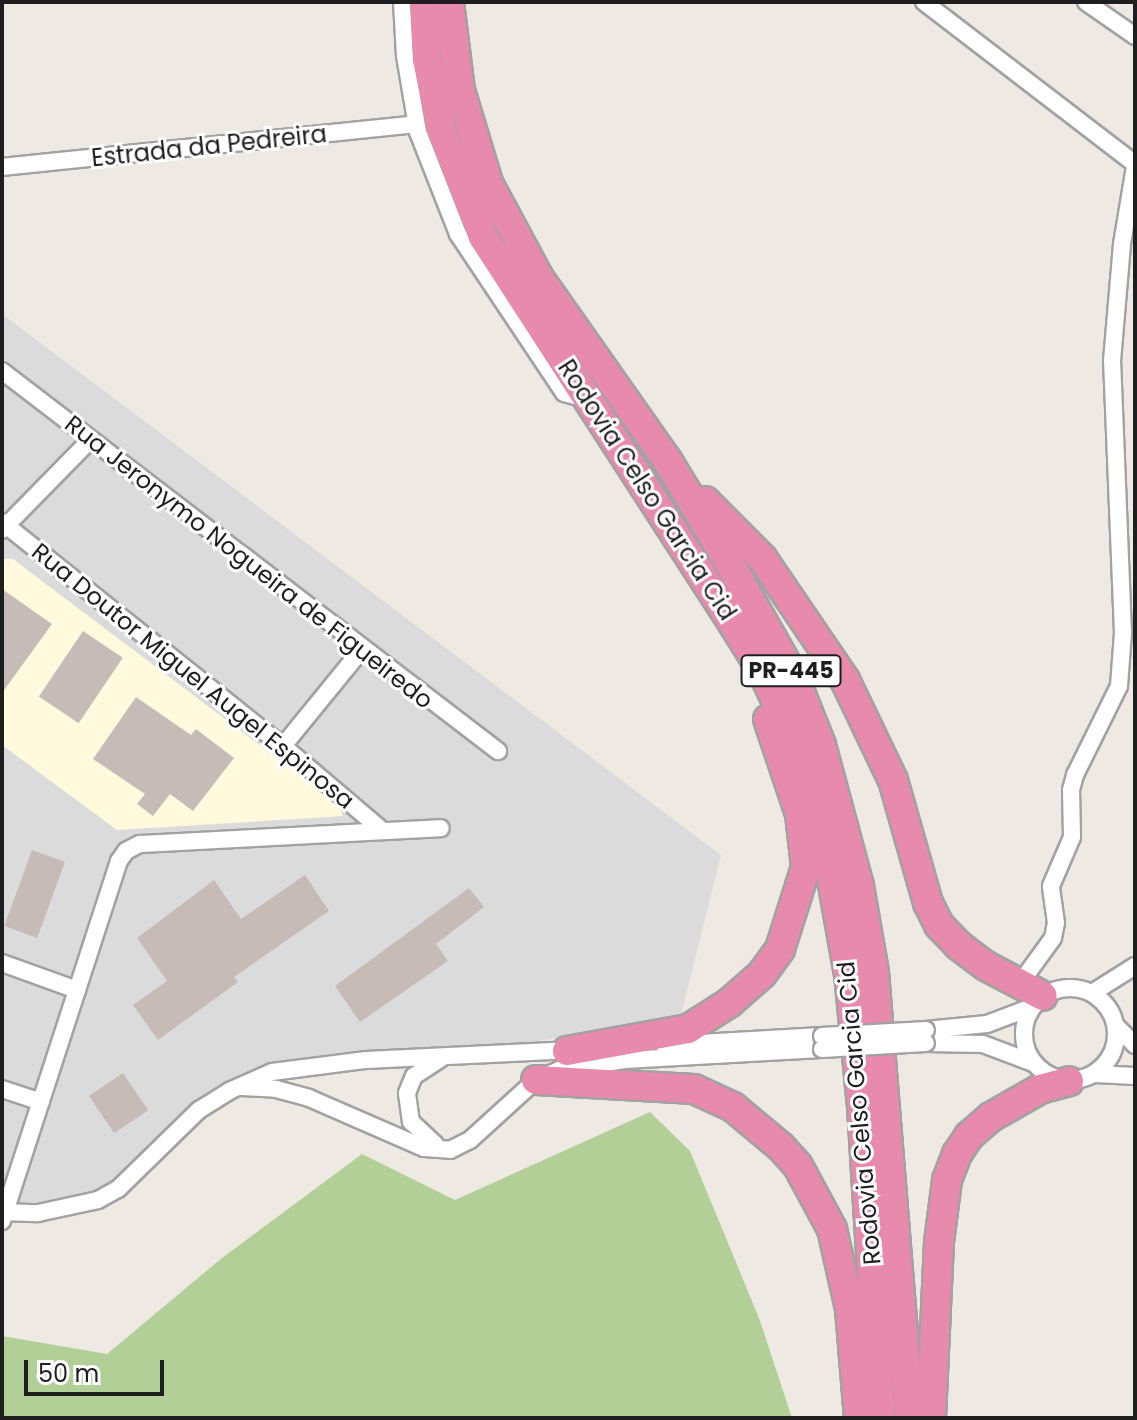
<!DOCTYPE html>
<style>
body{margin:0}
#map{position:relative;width:1137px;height:1420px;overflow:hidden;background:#efe9e4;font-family:Poppins,sans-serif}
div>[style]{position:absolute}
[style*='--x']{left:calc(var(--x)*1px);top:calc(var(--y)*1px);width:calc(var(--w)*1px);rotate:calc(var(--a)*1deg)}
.residential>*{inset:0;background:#dcdbdb}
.education>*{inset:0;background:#fff9dd}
.forest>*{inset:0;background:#b2cf98}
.building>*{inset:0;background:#c7bbb7;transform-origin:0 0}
.roads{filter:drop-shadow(2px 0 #a2a2a2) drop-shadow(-2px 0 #a2a2a2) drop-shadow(0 2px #a2a2a2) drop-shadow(0 -2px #a2a2a2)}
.minor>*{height:16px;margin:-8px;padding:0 8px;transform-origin:8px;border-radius:8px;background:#fff}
.minor>.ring{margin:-8px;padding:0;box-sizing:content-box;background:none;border:16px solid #fff;border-radius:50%}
.motorway>*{height:28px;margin:-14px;padding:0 14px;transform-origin:14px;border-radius:14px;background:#e88aac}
.bridges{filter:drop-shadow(2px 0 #a2a2a2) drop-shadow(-2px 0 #a2a2a2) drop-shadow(0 2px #a2a2a2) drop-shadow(0 -2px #a2a2a2)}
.minor-bridge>*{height:16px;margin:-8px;padding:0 8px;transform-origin:8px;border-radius:8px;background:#fff}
span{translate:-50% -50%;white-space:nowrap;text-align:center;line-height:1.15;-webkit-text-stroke:6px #fff;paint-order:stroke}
.shield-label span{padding:2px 6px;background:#fff;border:2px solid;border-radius:6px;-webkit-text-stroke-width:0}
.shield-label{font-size:22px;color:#1e1e1e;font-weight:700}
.street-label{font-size:24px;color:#1e1e1e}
.frame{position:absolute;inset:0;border:4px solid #1e1e1e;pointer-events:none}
.scale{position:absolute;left:24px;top:1360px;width:140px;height:36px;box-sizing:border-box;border:4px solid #1e1e1e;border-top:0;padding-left:10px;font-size:24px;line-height:28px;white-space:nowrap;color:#1e1e1e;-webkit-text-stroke:6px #fff;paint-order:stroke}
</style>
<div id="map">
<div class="residential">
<div style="clip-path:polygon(2px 314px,721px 855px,680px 1019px,240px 1087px,218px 1098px,119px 1191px,7px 1214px,2px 1229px)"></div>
</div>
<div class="education">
<div style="clip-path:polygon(2px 559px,13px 559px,26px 569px,338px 804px,343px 816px,117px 830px,2px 745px)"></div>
</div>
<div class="forest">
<div style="clip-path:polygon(650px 1112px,690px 1151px,759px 1318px,792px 1418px,2px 1418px,2px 1336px,107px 1354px,222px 1258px,362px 1154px,455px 1200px)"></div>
</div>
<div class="building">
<div style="clip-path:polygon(2px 589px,52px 624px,2px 693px)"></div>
<div style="left:83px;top:631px;width:48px;height:79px;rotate:34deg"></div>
<div style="clip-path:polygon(136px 697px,191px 735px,196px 729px,234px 758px,193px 811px,170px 794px,153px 816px,137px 804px,145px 794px,93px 759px)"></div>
<div style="left:32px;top:850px;width:35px;height:81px;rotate:20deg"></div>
<div style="clip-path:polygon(305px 875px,329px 911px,234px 977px,238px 982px,158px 1040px,133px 1005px,167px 981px,137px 938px,214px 880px,241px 919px)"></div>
<div style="clip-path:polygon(469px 888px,484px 907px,436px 944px,448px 961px,360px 1022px,335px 986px)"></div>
<div style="left:123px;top:1073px;width:45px;height:41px;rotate:56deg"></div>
</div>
<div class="roads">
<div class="minor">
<div style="--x:402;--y:2;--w:54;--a:86.8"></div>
<div style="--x:405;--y:56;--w:77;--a:80.3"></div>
<div style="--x:418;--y:132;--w:110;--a:68.6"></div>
<div style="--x:458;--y:234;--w:191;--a:56.3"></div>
<div style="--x:564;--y:393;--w:23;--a:15"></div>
<div style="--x:924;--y:2;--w:266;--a:37.5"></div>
<div style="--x:1086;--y:2;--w:60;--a:34.8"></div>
<div style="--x:2;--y:167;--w:416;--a:-5.9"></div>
<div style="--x:2;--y:371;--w:625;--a:37.46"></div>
<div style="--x:2;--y:522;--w:359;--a:38.6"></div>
<div style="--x:283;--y:746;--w:131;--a:40.4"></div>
<div style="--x:2;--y:530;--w:126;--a:-45.6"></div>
<div style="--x:283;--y:746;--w:125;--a:-50.8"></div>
<div style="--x:2;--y:963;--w:80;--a:19.8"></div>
<div style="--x:1021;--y:982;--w:54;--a:-54"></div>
<div style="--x:1053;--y:938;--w:15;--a:-79"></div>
<div style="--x:1056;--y:923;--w:37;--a:-98"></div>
<div style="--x:1051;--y:886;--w:53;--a:-66.8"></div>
<div style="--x:1072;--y:837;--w:47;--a:-91.2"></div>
<div style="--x:1071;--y:790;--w:16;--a:-75"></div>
<div style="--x:1075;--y:775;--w:99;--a:-63.7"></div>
<div style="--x:1119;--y:686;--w:53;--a:-85.7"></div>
<div style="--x:1123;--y:633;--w:272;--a:-92.3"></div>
<div style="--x:1112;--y:361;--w:117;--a:-85.1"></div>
<div style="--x:1122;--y:244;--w:79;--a:-80.5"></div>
<div class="ring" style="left:1024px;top:988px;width:76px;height:76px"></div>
<div style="--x:1092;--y:993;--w:51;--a:-32.1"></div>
<div style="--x:1116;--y:1026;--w:27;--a:45"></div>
<div style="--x:926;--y:1030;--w:61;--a:-5.6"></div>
<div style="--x:987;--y:1024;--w:48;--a:-20.7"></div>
<div style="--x:926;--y:1043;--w:57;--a:1"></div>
<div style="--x:983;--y:1044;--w:53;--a:20.8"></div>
<div style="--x:664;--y:1045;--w:158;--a:-3.3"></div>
<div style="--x:1095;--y:1074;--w:40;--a:2.9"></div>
<div style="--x:242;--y:1087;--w:34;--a:3"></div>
<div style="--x:276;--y:1089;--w:34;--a:15"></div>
<div style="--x:309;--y:1098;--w:125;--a:23.5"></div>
<div style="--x:424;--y:1148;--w:26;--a:4"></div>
<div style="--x:450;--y:1150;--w:22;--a:-27"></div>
<div style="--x:470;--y:1140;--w:89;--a:-42.3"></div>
<div style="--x:536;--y:1080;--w:25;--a:-23"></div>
<div style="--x:559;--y:1070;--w:66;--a:-8.7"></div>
<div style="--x:624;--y:1060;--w:198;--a:-3.2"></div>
<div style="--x:2;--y:1089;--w:41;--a:18.4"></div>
<div style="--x:435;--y:1144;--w:33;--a:-137"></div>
<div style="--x:411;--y:1122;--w:29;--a:-98"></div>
<div style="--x:407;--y:1093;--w:18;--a:-68"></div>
<div style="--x:414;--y:1076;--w:31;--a:-33"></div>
<div style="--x:2;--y:1212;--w:36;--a:2"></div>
<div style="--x:38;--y:1213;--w:61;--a:-12.2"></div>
<div style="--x:98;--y:1200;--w:23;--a:-29"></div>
<div style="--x:118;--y:1189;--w:113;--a:-44.3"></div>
<div style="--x:199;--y:1110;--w:36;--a:-32"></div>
<div style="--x:229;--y:1091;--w:47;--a:-23.8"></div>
<div style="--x:272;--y:1072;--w:95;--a:-7.3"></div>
<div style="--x:366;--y:1060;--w:207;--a:-2.8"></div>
<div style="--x:2;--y:1221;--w:379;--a:-72"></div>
<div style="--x:119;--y:861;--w:12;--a:-55"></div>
<div style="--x:126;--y:851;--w:16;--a:-27"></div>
<div style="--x:140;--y:844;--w:301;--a:-3"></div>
</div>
<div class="motorway">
<div style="--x:424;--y:2;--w:57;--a:87"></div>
<div style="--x:427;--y:59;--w:71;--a:78.7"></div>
<div style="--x:441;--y:129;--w:116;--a:68.7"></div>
<div style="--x:483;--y:237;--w:462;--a:57.1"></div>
<div style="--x:734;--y:625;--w:53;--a:58.1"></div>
<div style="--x:762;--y:670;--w:87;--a:64.9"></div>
<div style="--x:799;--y:749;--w:66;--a:71.6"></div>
<div style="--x:820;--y:812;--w:165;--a:79.9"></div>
<div style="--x:849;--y:974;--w:134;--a:84.4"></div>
<div style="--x:862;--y:1107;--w:312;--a:86.5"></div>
<div style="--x:449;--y:2;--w:89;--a:82.9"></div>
<div style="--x:460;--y:90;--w:97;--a:73.2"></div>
<div style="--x:488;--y:183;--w:108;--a:61.8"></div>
<div style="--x:539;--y:278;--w:223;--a:54.9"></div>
<div style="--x:667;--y:460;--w:114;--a:58.7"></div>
<div style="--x:726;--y:557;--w:138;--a:60.5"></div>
<div style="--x:794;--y:677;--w:73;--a:68.3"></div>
<div style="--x:821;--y:745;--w:146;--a:74.9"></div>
<div style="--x:859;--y:886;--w:87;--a:80.1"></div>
<div style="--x:874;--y:972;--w:447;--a:85.4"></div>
<div style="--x:705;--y:501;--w:81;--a:45"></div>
<div style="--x:762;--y:558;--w:148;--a:55.8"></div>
<div style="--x:845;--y:680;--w:111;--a:64.4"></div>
<div style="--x:893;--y:780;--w:128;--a:74.1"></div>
<div style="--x:928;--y:903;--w:25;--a:63"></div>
<div style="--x:939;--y:925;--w:28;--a:46"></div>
<div style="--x:958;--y:945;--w:35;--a:37"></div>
<div style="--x:986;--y:966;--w:64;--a:27.8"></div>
<div style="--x:567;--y:1051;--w:123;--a:-10.3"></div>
<div style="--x:688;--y:1029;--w:49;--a:-32.4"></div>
<div style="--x:729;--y:1003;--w:44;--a:-41.3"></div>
<div style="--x:762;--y:974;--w:31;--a:-54"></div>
<div style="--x:780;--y:949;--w:86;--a:-72.4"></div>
<div style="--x:806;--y:867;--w:53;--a:-96.5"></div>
<div style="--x:800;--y:814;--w:100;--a:-108.6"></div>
<div style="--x:536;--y:1080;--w:158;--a:3.3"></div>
<div style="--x:694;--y:1089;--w:43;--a:24.8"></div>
<div style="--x:733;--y:1107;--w:62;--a:39.8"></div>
<div style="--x:781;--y:1147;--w:25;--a:48"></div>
<div style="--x:798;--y:1166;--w:72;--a:61.6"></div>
<div style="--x:832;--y:1229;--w:82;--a:77.3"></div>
<div style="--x:850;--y:1309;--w:109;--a:85.3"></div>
<div style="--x:931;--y:1418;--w:176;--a:-87.4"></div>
<div style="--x:939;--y:1242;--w:63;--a:-82.6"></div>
<div style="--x:947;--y:1180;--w:28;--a:-69"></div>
<div style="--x:957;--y:1154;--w:22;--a:-56"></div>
<div style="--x:969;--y:1136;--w:29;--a:-41"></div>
<div style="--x:991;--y:1117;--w:56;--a:-29.7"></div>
<div style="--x:1040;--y:1089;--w:30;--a:-15"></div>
</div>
</div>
<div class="bridges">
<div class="minor-bridge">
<div style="--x:822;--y:1036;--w:104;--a:-3.3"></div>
<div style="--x:822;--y:1049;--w:104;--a:-3.3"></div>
</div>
</div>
<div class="shield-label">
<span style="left:791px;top:671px">PR-445</span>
</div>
<div class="street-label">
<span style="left:209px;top:146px;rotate:-6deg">Estrada da Pedreira</span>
<span style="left:647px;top:490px;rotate:57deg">Rodovia Celso Garcia Cid</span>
<span style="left:249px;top:562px;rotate:38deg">Rua Jeronymo Nogueira de Figueiredo</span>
<span style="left:193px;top:676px;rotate:39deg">Rua Doutor Miguel Augel Espinosa</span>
<span style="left:859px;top:1113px;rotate:-95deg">Rodovia Celso Garcia Cid</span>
</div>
<div class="frame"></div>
<div class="scale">50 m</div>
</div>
